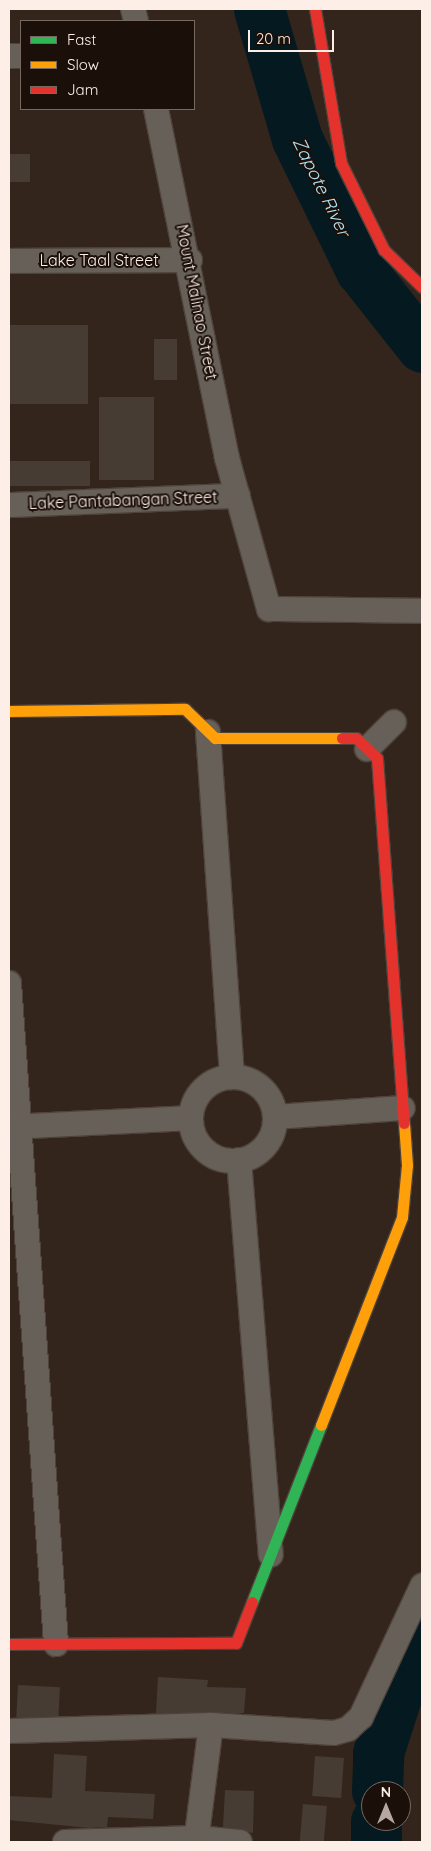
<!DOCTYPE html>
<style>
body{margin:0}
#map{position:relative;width:431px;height:1851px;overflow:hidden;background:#33251c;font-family:Quicksand,sans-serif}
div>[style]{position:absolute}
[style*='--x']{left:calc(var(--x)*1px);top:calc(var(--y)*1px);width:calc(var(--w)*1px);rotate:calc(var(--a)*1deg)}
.river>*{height:51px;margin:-25.5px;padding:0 25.5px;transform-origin:25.5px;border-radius:25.5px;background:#051921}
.building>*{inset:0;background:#463c33;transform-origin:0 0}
.roads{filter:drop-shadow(1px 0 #4e423a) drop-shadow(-1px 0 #4e423a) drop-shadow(0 1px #4e423a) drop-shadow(0 -1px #4e423a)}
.street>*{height:24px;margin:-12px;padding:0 12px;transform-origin:12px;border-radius:12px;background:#666059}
.street>.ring{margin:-12px;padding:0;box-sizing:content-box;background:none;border:24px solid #666059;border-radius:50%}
.fast>*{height:11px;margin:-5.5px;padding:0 5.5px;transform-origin:5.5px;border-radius:5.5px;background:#30b455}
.slow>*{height:11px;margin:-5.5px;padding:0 5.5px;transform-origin:5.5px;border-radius:5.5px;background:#ff9f0a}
.jam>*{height:11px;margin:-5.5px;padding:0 5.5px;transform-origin:5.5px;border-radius:5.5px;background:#e5322d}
span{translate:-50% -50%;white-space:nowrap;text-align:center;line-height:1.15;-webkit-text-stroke:4px #1b1009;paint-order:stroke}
.street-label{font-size:16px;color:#fdefe7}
.water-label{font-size:18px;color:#b3e5f8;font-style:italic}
.frame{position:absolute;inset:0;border:10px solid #fdefe7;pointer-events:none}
.legend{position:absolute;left:20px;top:20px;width:175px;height:90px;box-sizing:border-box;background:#1b1009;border:1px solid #756962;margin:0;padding:6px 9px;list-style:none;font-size:15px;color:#fdefe7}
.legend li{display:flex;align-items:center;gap:10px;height:25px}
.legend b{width:25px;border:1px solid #756962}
.north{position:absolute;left:361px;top:1781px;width:50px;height:50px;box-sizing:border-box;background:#1b1009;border:1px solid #756962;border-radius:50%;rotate:0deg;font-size:14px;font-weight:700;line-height:20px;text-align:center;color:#fdefe7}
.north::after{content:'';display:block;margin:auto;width:18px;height:22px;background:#b6a8a0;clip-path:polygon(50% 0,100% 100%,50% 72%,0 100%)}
.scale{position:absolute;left:248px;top:30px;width:86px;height:22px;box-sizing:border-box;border:2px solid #fdefe7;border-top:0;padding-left:6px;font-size:15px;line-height:18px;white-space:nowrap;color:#fdefe7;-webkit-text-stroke:4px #1b1009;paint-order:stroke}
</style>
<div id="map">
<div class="river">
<div style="--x:259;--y:9;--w:135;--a:73.7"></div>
<div style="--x:297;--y:139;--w:146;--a:64"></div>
<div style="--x:361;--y:270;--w:98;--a:51.6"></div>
<div style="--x:377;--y:1791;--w:38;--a:-88"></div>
<div style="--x:378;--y:1753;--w:111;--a:-72.2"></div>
<div style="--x:412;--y:1647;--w:16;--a:-52"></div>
<div style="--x:376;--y:1842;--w:21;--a:-90"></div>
</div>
<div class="building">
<div style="left:9px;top:154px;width:21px;height:28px"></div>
<div style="left:9px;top:325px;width:79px;height:79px"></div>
<div style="left:154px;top:339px;width:23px;height:41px"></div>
<div style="left:99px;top:397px;width:55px;height:83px"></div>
<div style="left:90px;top:461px;width:25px;height:81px;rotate:90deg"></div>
<div style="clip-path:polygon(158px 1677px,208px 1680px,207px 1687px,246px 1688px,244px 1713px,156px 1713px)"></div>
<div style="left:18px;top:1685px;width:42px;height:32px;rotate:3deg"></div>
<div style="clip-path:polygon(54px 1754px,87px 1756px,85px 1791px,155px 1794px,153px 1819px,108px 1817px,107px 1827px,89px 1828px,9px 1820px,9px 1796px,52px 1798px)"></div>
<div style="left:315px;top:1756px;width:29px;height:40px;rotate:4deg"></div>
<div style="clip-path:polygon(225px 1790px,254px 1791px,253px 1833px,223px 1827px)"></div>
<div style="left:303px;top:1804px;width:24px;height:38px;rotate:5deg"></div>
</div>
<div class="roads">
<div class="street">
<div style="--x:133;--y:9;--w:12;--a:76"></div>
<div style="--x:9;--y:56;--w:12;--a:0"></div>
<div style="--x:156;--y:109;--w:356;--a:78.5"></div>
<div style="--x:227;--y:458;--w:157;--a:74.5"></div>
<div style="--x:269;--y:609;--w:153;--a:0.7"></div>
<div style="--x:9;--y:261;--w:181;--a:-0.3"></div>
<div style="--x:9;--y:505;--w:229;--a:-2.3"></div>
<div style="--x:208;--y:732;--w:346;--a:86"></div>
<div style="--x:367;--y:749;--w:38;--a:-45"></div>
<div style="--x:9;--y:983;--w:663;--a:85.93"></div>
<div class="ring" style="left:191px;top:1077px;width:60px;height:60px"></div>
<div style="--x:275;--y:1117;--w:128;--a:-4"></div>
<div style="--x:9;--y:1127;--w:181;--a:-2.8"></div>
<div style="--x:239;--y:1160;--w:396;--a:85.4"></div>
<div style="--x:9;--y:1731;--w:202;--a:-1.7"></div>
<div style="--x:211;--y:1725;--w:123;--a:3.7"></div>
<div style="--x:334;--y:1733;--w:15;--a:-16"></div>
<div style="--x:348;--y:1729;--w:18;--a:-43"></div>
<div style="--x:361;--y:1717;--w:145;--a:-65"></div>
<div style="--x:65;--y:1842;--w:132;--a:-1.7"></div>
<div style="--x:197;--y:1838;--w:43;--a:5.3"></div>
<div style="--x:196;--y:1842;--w:118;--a:-82.7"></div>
</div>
<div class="fast">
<div style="--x:252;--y:1602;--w:190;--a:-68.7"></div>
</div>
<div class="slow">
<div style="--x:9;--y:711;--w:176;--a:-0.7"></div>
<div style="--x:185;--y:709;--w:42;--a:44"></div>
<div style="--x:215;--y:738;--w:127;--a:0"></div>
<div style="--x:321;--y:1425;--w:223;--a:-68.7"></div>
<div style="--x:402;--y:1217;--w:52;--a:-84.5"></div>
<div style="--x:407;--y:1165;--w:42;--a:-94.1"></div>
</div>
<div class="jam">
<div style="--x:315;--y:9;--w:156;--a:80.4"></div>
<div style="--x:341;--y:163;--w:97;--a:63.7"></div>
<div style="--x:384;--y:250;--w:53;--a:44.2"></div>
<div style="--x:342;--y:738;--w:14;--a:0"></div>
<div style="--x:356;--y:738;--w:29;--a:44"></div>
<div style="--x:377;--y:758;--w:366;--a:85.8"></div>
<div style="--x:9;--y:1644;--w:227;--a:-0.3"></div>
<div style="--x:236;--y:1643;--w:44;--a:-68.7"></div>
</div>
</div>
<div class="street-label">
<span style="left:99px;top:260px">Lake Taal Street</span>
<span style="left:197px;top:302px;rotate:79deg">Mount Malinao Street</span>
<span style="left:123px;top:500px;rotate:-2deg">Lake Pantabangan Street</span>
</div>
<div class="water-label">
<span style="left:321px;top:187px;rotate:64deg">Zapote River</span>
</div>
<div class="frame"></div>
<ul class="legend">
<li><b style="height:6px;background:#30b455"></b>Fast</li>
<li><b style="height:6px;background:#ff9f0a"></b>Slow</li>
<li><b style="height:6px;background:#e5322d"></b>Jam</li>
</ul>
<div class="north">N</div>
<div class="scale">20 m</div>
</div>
